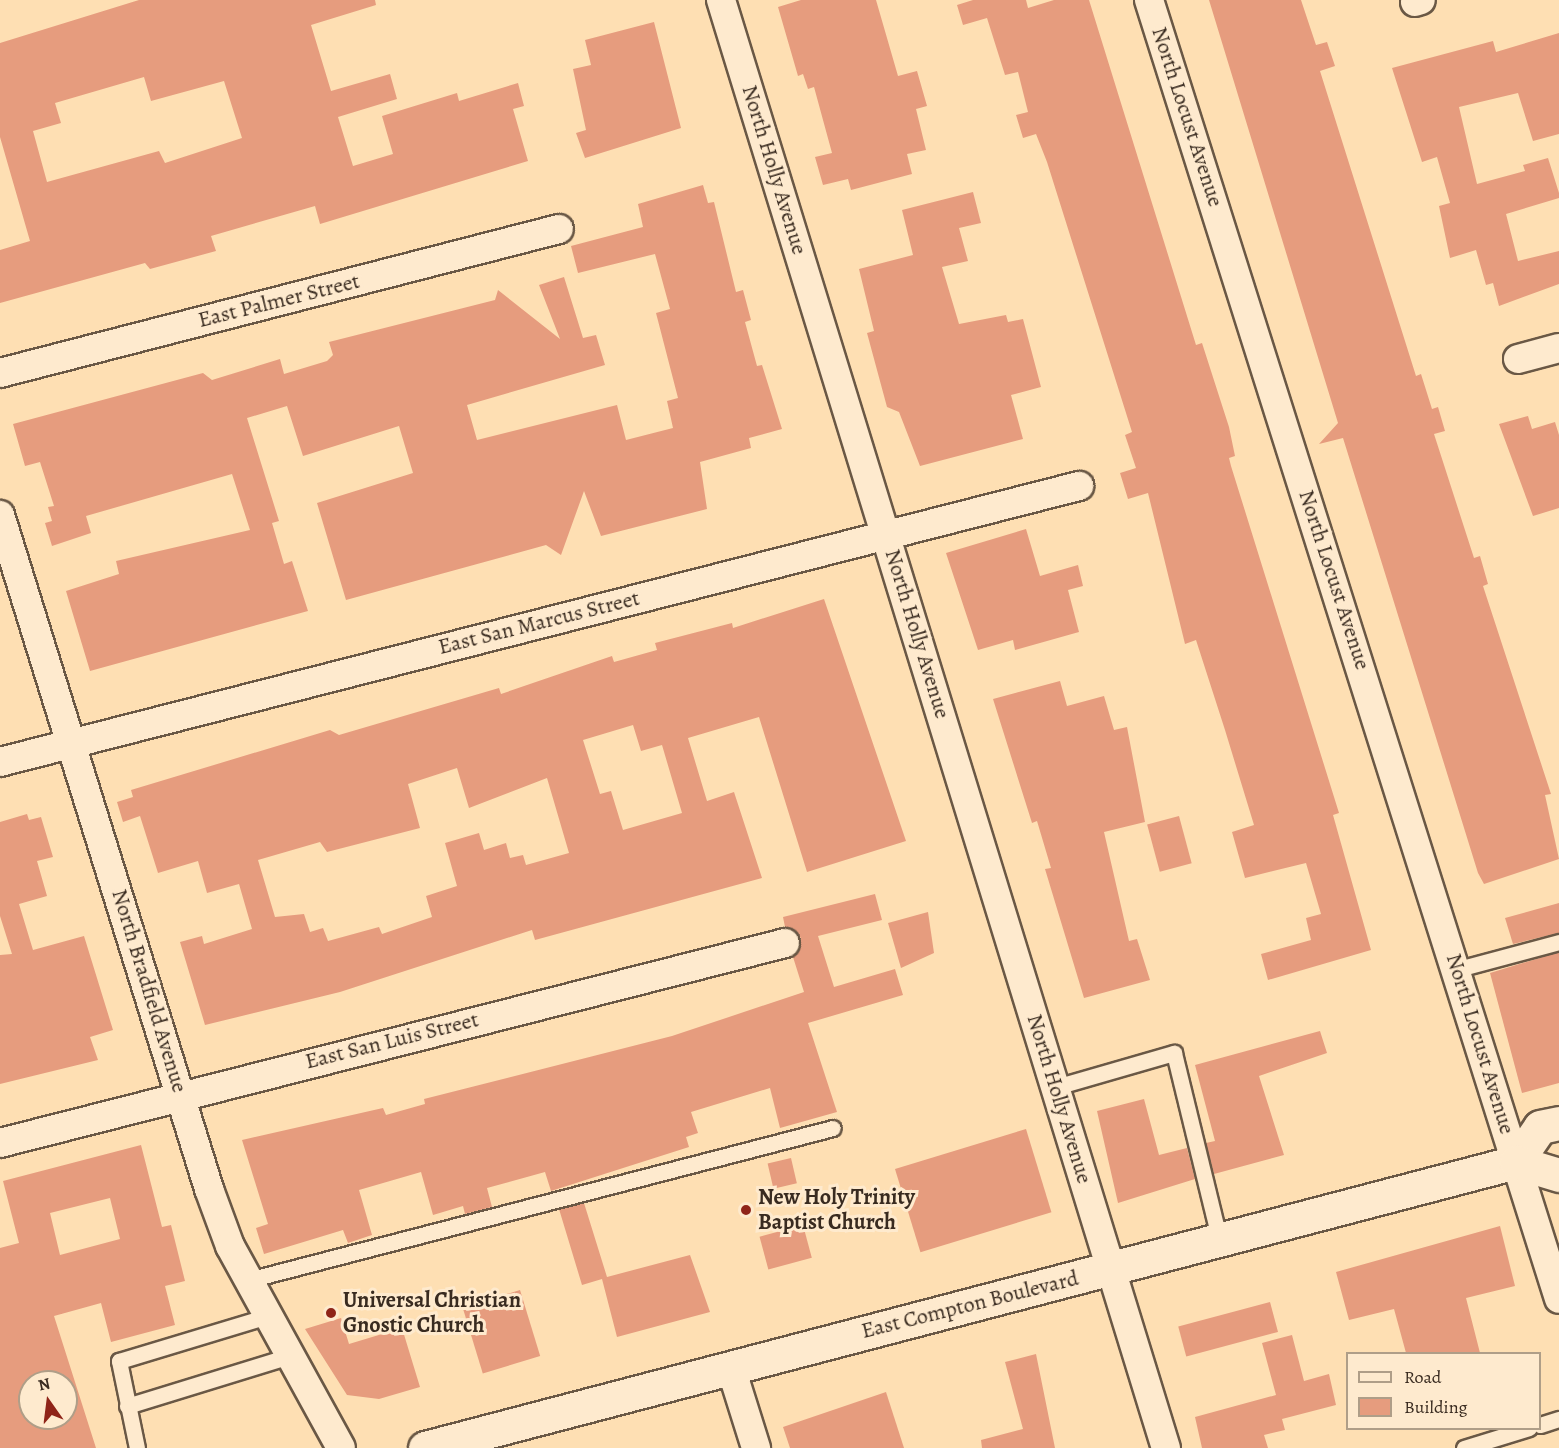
<!DOCTYPE html>
<style>
body{margin:0}
#map{position:relative;width:1559px;height:1448px;overflow:hidden;background:#fedfb3;font-family:Alegreya,serif}
div>[style]{position:absolute}
[style*='--x']{left:calc(var(--x)*1px);top:calc(var(--y)*1px);width:calc(var(--w)*1px);rotate:calc(var(--a)*1deg)}
.building>*{inset:0;background:#e69c7e;transform-origin:0 0}
.roads{filter:drop-shadow(2px 0 #6a5845) drop-shadow(-2px 0 #6a5845) drop-shadow(0 2px #6a5845) drop-shadow(0 -2px #6a5845)}
.service>*{height:15px;margin:-7.5px;padding:0 7.5px;transform-origin:7.5px;border-radius:7.5px;background:#feeace}
.minor>*{height:28px;margin:-14px;padding:0 14px;transform-origin:14px;border-radius:14px;background:#feeace}
.secondary>*{height:33px;margin:-16.5px;padding:0 16.5px;transform-origin:16.5px;border-radius:16.5px;background:#feeace}
.dots>*{width:16px;height:16px;translate:-50% -50%;box-sizing:border-box;border:3px solid #feeace;border-radius:50%}
span{translate:-50% -50%;white-space:nowrap;text-align:center;line-height:1.15;-webkit-text-stroke:6px #feeace;paint-order:stroke}
.street-label{font-size:22px;color:#392b20}
.poi-label{font-size:22px;color:#392b20;font-weight:700}
.left{translate:0 -50%;text-align:left}
.legend{position:absolute;left:1346px;top:1352px;width:195px;height:78px;box-sizing:border-box;background:#feeace;border:2px solid #af9e88;margin:0;padding:8px 10px;list-style:none;font-size:18px;color:#392b20}
.legend li{display:flex;align-items:center;gap:12px;height:30px}
.legend b{width:30px;border:2px solid #af9e88}
.north{position:absolute;left:18px;top:1370px;width:60px;height:60px;box-sizing:border-box;background:#feeace;border:2px solid #af9e88;border-radius:50%;rotate:346deg;font-size:16px;font-weight:700;line-height:24px;text-align:center;color:#392b20}
.north::after{content:'';display:block;margin:auto;width:21px;height:27px;background:#8f2418;clip-path:polygon(50% 0,100% 100%,50% 72%,0 100%)}
</style>
<div id="map">
<div class="building">
<div style="clip-path:polygon(evenodd,139px 0,375px 0,376px 5px,311px 25px,331px 91px,390px 74px,397px 99px,338px 117px,353px 166px,393px 154px,382px 116px,457px 93px,459px 101px,518px 83px,524px 106px,513px 109px,528px 161px,320px 224px,315px 206px,211px 236px,216px 251px,150px 269px,145px 263px,0 303px,0 250px,30px 241px,0 137px,0 43px,139px 0,144px 77px,151px 101px,224px 81px,242px 138px,165px 163px,159px 151px,47px 182px,33px 131px,61px 123px,55px 103px,144px 77px)"></div>
<div style="clip-path:polygon(801px 0,876px 0,898px 76px,917px 71px,927px 106px,916px 109px,926px 150px,907px 154px,912px 174px,851px 190px,848px 179px,823px 185px,815px 157px,832px 153px,814px 87px,808px 89px,803px 74px,798px 76px,778px 7px)"></div>
<div style="clip-path:polygon(973px 0,1026px 0,1028px 8px,1054px 0,1089px 0,1196px 345px,1202px 343px,1229px 427px,1235px 456px,1229px 458px,1231px 466px,1339px 813px,1333px 815px,1371px 950px,1268px 980px,1261px 954px,1311px 940px,1306px 918px,1321px 914px,1306px 863px,1245px 878px,1232px 832px,1254px 825px,1225px 730px,1196px 640px,1185px 644px,1148px 493px,1128px 499px,1120px 473px,1136px 468px,1125px 435px,1132px 432px,1047px 162px,1036px 134px,1023px 138px,1016px 115px,1028px 112px,1018px 72px,1005px 75px,987px 18px,963px 25px,957px 5px)"></div>
<div style="clip-path:polygon(1209px 0,1301px 0,1316px 45px,1327px 42px,1335px 66px,1320px 71px,1416px 376px,1421px 374px,1432px 409px,1438px 407px,1445px 431px,1434px 434px,1474px 558px,1480px 556px,1488px 584px,1483px 586px,1551px 794px,1545px 795px,1559px 859px,1484px 884px,1478px 873px,1343px 438px,1319px 444px,1338px 423px)"></div>
<div style="clip-path:polygon(654px 22px,681px 128px,585px 158px,576px 133px,586px 130px,573px 69px,591px 65px,585px 40px)"></div>
<div style="clip-path:polygon(1559px 33px,1559px 134px,1533px 141px,1518px 93px,1459px 107px,1477px 184px,1525px 171px,1523px 165px,1548px 158px,1559px 193px,1559px 198px,1506px 214px,1518px 261px,1559px 251px,1559px 284px,1499px 306px,1493px 283px,1486px 285px,1476px 250px,1450px 258px,1439px 206px,1450px 203px,1437px 157px,1422px 162px,1392px 68px,1493px 41px,1496px 52px)"></div>
<div style="clip-path:polygon(703px 185px,708px 203px,714px 202px,736px 292px,743px 290px,751px 320px,745px 322px,757px 366px,762px 365px,782px 429px,749px 438px,751px 448px,700px 462px,707px 509px,601px 536px,584px 491px,561px 555px,546px 545px,346px 600px,317px 503px,413px 473px,399px 426px,303px 456px,287px 406px,247px 418px,279px 521px,272px 523px,284px 564px,292px 561px,308px 611px,90px 671px,66px 591px,119px 574px,116px 561px,250px 530px,232px 474px,86px 516px,91px 533px,52px 546px,45px 523px,52px 521px,48px 507px,54px 506px,40px 462px,25px 466px,13px 424px,203px 373px,212px 380px,280px 359px,284px 374px,327px 361px,333px 355px,329px 342px,495px 300px,498px 290px,560px 339px,539px 285px,564px 277px,583px 338px,596px 335px,605px 365px,467px 405px,477px 440px,617px 405px,626px 440px,673px 428px,667px 401px,678px 398px,656px 313px,670px 309px,655px 254px,578px 273px,571px 246px,643px 227px,638px 204px)"></div>
<div style="clip-path:polygon(973px 192px,981px 223px,959px 228px,968px 261px,942px 267px,959px 324px,1006px 315px,1008px 322px,1023px 319px,1041px 387px,1011px 395px,1023px 439px,920px 466px,899px 412px,887px 407px,867px 333px,874px 331px,859px 269px,913px 255px,902px 210px)"></div>
<div style="clip-path:polygon(1528px 416px,1532px 429px,1555px 422px,1559px 435px,1559px 508px,1533px 516px,1499px 424px)"></div>
<div style="clip-path:polygon(1026px 529px,1040px 576px,1078px 565px,1083px 586px,1068px 590px,1079px 632px,1015px 650px,1013px 640px,978px 650px,946px 553px)"></div>
<div style="clip-path:polygon(evenodd,824px 599px,906px 841px,807px 872px,759px 717px,688px 738px,707px 801px,734px 792px,762px 878px,535px 940px,532px 930px,340px 992px,205px 1025px,180px 942px,202px 936px,204px 944px,252px 929px,239px 884px,207px 893px,198px 861px,158px 873px,140px 816px,123px 822px,117px 802px,133px 797px,131px 790px,330px 730px,339px 735px,499px 688px,501px 694px,612px 656px,614px 662px,657px 650px,655px 643px,732px 623px,733px 628px,824px 599px,633px 725px,641px 751px,662px 745px,682px 813px,623px 830px,611px 791px,600px 794px,583px 740px,633px 725px,824px 599px,457px 768px,469px 808px,547px 778px,569px 853px,526px 865px,523px 855px,510px 858px,506px 843px,484px 850px,479px 833px,445px 843px,457px 886px,426px 896px,432px 917px,382px 934px,379px 927px,328px 941px,323px 928px,310px 932px,304px 914px,275px 917px,258px 860px,320px 842px,327px 852px,420px 828px,408px 784px,457px 768px)"></div>
<div style="clip-path:polygon(1060px 681px,1067px 706px,1104px 696px,1114px 730px,1127px 727px,1145px 822px,1104px 832px,1129px 941px,1137px 939px,1150px 980px,1084px 998px,1045px 869px,1051px 868px,1037px 821px,1032px 823px,993px 699px)"></div>
<div style="clip-path:polygon(27px 814px,29px 820px,41px 817px,53px 857px,37px 861px,47px 896px,19px 904px,33px 950px,84px 936px,113px 1030px,90px 1037px,98px 1060px,0 1084px,0 955px,12px 954px,0 916px,0 822px)"></div>
<div style="left:1179px;top:816px;width:49px;height:33px;rotate:75deg"></div>
<div style="clip-path:polygon(875px 894px,882px 920px,818px 936px,834px 987px,895px 969px,903px 995px,808px 1023px,837px 1112px,780px 1128px,770px 1088px,691px 1112px,698px 1133px,686px 1137px,689px 1147px,551px 1191px,545px 1172px,487px 1188px,492px 1207px,465px 1214px,463px 1206px,433px 1215px,421px 1172px,359px 1190px,372px 1235px,348px 1243px,343px 1230px,264px 1254px,256px 1228px,268px 1224px,242px 1140px,383px 1108px,386px 1115px,425px 1104px,424px 1099px,672px 1036px,804px 992px,793px 957px,801px 938px,785px 927px,783px 917px)"></div>
<div style="clip-path:polygon(1559px 903px,1559px 933px,1513px 944px,1505px 918px)"></div>
<div style="clip-path:polygon(928px 912px,934px 953px,901px 968px,888px 923px)"></div>
<div style="clip-path:polygon(1559px 952px,1559px 1083px,1522px 1093px,1490px 973px)"></div>
<div style="clip-path:polygon(1320px 1031px,1327px 1053px,1259px 1076px,1284px 1155px,1214px 1174px,1206px 1143px,1215px 1141px,1195px 1065px)"></div>
<div style="clip-path:polygon(1144px 1099px,1159px 1155px,1187px 1148px,1195px 1179px,1118px 1203px,1097px 1111px)"></div>
<div style="left:1026px;top:1129px;width:87px;height:137px;rotate:73deg"></div>
<div style="clip-path:polygon(evenodd,141px 1145px,162px 1227px,171px 1225px,185px 1281px,165px 1286px,175px 1325px,111px 1342px,101px 1303px,54px 1316px,96px 1448px,0 1448px,0 1248px,19px 1243px,3px 1181px,141px 1145px,110px 1198px,120px 1239px,60px 1255px,50px 1213px,110px 1198px,141px 1145px,30px 1382px,66px 1382px,66px 1418px,30px 1418px,30px 1382px)"></div>
<div style="left:791px;top:1158px;width:26px;height:24px;rotate:77deg"></div>
<div style="clip-path:polygon(584px 1203px,607px 1277px,690px 1255px,710px 1312px,617px 1337px,602px 1279px,582px 1285px,559px 1209px)"></div>
<div style="left:803px;top:1225px;width:34px;height:45px;rotate:75deg"></div>
<div style="clip-path:polygon(1500px 1226px,1515px 1286px,1466px 1298px,1480px 1353px,1406px 1353px,1394px 1309px,1349px 1320px,1336px 1272px)"></div>
<div style="left:520px;top:1290px;width:69px;height:60px;rotate:73deg"></div>
<div style="left:1270px;top:1302px;width:31px;height:95px;rotate:75deg"></div>
<div style="clip-path:polygon(341px 1318px,349px 1344px,402px 1328px,420px 1387px,379px 1399px,347px 1395px,305px 1329px)"></div>
<div style="clip-path:polygon(1292px 1335px,1304px 1381px,1329px 1374px,1336px 1405px,1282px 1419px,1285px 1430px,1264px 1435px,1268px 1448px,1202px 1448px,1195px 1417px,1276px 1395px,1262px 1343px)"></div>
<div style="clip-path:polygon(1036px 1354px,1055px 1448px,982px 1448px,981px 1440px,1023px 1429px,1005px 1362px)"></div>
<div style="clip-path:polygon(886px 1392px,904px 1448px,790px 1448px,783px 1427px)"></div>
</div>
<div class="roads">
<div class="service">
<div style="--x:1458;--y:969;--w:105;--a:-15"></div>
<div style="--x:1056;--y:1087;--w:123;--a:-16.1"></div>
<div style="--x:1174;--y:1053;--w:194;--a:76.3"></div>
<div style="--x:248;--y:1280;--w:604;--a:-14.57"></div>
<div style="--x:127;--y:1406;--w:170;--a:-17.1"></div>
<div style="--x:1540;--y:1425;--w:20;--a:-18"></div>
<div style="--x:137;--y:1448;--w:89;--a:-101.7"></div>
<div style="--x:119;--y:1361;--w:156;--a:-16.8"></div>
<div style="--x:1464;--y:1448;--w:68;--a:-17.1"></div>
</div>
<div class="minor">
<div style="--x:721;--y:0;--w:1515;--a:72.92"></div>
<div style="--x:1149;--y:0;--w:1362;--a:72.48"></div>
<div style="--x:1415;--y:2;--w:6;--a:-18"></div>
<div style="--x:1518;--y:359;--w:42;--a:-15"></div>
<div style="--x:0;--y:373;--w:577;--a:-14.45"></div>
<div style="--x:0;--y:515;--w:706;--a:72.77"></div>
<div style="--x:209;--y:1189;--w:61;--a:69.8"></div>
<div style="--x:230;--y:1246;--w:230;--a:61.2"></div>
<div style="--x:0;--y:762;--w:1114;--a:-14.35"></div>
<div style="--x:0;--y:1143;--w:810;--a:-14.29"></div>
<div style="--x:731;--y:1368;--w:84;--a:72.6"></div>
</div>
<div class="secondary">
<div style="--x:1516;--y:1162;--w:42;--a:-55.6"></div>
<div style="--x:1540;--y:1127;--w:19;--a:-12"></div>
<div style="--x:425;--y:1448;--w:1128;--a:-14.69"></div>
<div style="--x:1516;--y:1162;--w:45;--a:16.8"></div>
</div>
</div>
<div class="dots">
<div style="left:746px;top:1210px;background:#8f2418"></div>
<div style="left:331px;top:1313px;background:#8f2418"></div>
</div>
<div class="street-label">
<span style="left:1187px;top:117px;rotate:72deg">North Locust Avenue</span>
<span style="left:774px;top:170px;rotate:73deg">North Holly Avenue</span>
<span style="left:279px;top:301px;rotate:-14deg">East Palmer Street</span>
<span style="left:1334px;top:580px;rotate:72deg">North Locust Avenue</span>
<span style="left:539px;top:623px;rotate:-14deg">East San Marcus Street</span>
<span style="left:917px;top:634px;rotate:73deg">North Holly Avenue</span>
<span style="left:149px;top:991px;rotate:73deg">North Bradfield Avenue</span>
<span style="left:392px;top:1041px;rotate:-14deg">East San Luis Street</span>
<span style="left:1480px;top:1044px;rotate:73deg">North Locust Avenue</span>
<span style="left:1059px;top:1099px;rotate:73deg">North Holly Avenue</span>
<span style="left:970px;top:1305px;rotate:-14deg">East Compton Boulevard</span>
</div>
<div class="poi-label">
<span class="left" style="left:758px;top:1210px">New Holy Trinity<br>Baptist Church</span>
<span class="left" style="left:343px;top:1313px">Universal Christian<br>Gnostic Church</span>
</div>
<ul class="legend">
<li><b style="height:8px;background:#feeace"></b>Road</li>
<li><b style="height:16px;background:#e69c7e"></b>Building</li>
</ul>
<div class="north">N</div>
</div>
